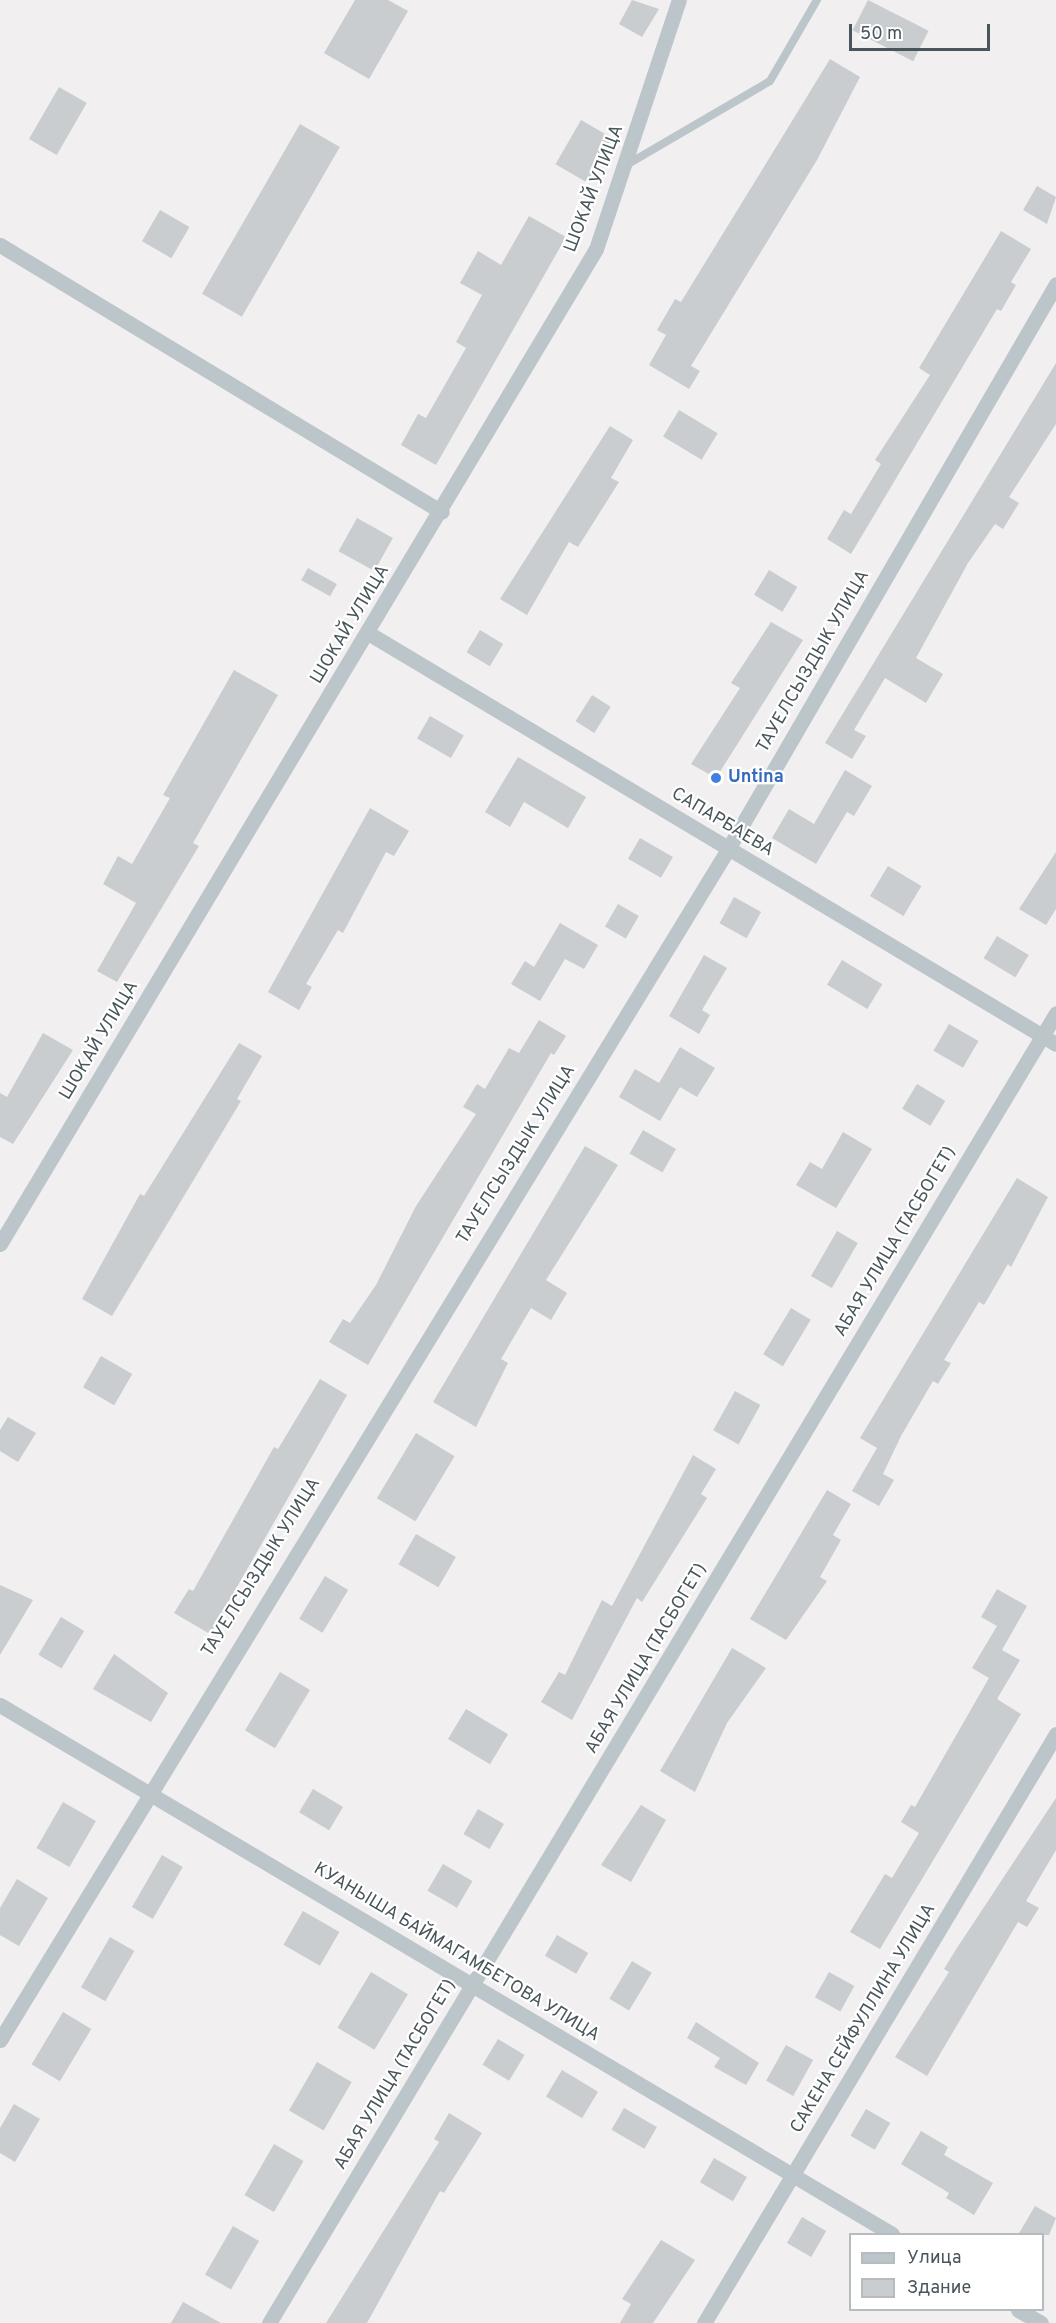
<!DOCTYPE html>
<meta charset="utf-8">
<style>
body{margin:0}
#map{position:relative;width:1056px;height:2323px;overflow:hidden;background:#f1efef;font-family:Overpass,sans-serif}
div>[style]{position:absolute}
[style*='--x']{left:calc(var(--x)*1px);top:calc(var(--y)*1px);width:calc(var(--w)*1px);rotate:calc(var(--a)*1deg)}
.building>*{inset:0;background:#c9cdd0;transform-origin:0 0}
.lane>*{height:8px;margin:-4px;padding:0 4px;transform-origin:4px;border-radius:4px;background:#bbc5ca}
.street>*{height:15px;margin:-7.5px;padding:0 7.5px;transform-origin:7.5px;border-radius:7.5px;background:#bbc5ca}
.dots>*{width:16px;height:16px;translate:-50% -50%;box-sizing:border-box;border:3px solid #fff;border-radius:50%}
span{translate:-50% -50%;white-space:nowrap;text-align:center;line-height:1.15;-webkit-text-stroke:4.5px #fff;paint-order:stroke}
.street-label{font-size:18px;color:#48555a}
.shop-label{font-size:18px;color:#366cbe;font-weight:700}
.left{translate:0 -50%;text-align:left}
.legend{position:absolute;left:849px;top:2233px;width:195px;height:78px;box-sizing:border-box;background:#fff;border:2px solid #b6bbbd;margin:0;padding:8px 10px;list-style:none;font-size:18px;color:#48555a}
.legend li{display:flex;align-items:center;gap:12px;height:30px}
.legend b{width:30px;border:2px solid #b6bbbd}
.scale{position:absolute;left:849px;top:24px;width:141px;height:27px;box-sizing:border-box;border:3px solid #48555a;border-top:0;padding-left:8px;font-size:18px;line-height:21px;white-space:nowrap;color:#48555a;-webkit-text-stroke:4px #fff;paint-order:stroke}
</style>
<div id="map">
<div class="building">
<div style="clip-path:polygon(355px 0,388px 0,408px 11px,369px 79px,324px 53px)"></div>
<div style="clip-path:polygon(632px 0,659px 9px,642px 37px,619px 24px)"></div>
<div style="left:868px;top:0;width:68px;height:34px;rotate:27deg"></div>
<div style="clip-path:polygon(830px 59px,860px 77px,817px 160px,691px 366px,700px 371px,689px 389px,649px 365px,666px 335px,657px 330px,675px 299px,681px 302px)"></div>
<div style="left:59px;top:87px;width:32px;height:60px;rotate:30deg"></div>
<div style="left:581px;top:120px;width:36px;height:51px;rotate:30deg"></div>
<div style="left:300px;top:124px;width:46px;height:196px;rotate:30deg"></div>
<div style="clip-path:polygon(1037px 186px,1056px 197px,1047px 224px,1023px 210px)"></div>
<div style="left:160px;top:210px;width:34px;height:36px;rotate:30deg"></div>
<div style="clip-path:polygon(529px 216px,566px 237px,436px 465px,401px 445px,418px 414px,426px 418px,466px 348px,456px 342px,482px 295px,460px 283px,478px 251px,501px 265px)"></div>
<div style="clip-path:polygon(1001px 231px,1031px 249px,1011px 282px,1016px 285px,1001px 311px,997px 309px,851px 554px,827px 539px,844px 510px,851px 514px,881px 464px,875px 460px,930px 375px,919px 368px)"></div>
<div style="clip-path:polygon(1056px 363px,1056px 424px,1009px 497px,1019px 503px,1003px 529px,995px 524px,968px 563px,916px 658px,943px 674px,926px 703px,885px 678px,854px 730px,866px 736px,852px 759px,825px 743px)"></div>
<div style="left:679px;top:410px;width:45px;height:31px;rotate:31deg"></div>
<div style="clip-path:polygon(610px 426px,633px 440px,611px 478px,619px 482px,578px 547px,569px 542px,527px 615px,500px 599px)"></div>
<div style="left:357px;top:518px;width:41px;height:38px;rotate:29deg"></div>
<div style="left:308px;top:568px;width:33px;height:14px;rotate:29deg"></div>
<div style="left:769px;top:570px;width:33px;height:29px;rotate:31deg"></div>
<div style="clip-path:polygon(771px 622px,803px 640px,716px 778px,691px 764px,740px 688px,731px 683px)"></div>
<div style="left:480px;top:630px;width:27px;height:26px;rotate:31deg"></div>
<div style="clip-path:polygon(234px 670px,278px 695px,193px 843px,199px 846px,117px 982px,97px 971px,136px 903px,103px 884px,118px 856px,132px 864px,170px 798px,163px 795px)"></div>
<div style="left:592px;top:695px;width:22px;height:31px;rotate:32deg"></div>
<div style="left:430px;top:716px;width:39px;height:26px;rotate:30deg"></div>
<div style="clip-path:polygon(518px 757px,586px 797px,568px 828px,524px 802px,510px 827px,485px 812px)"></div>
<div style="clip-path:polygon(845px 770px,872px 786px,854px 816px,847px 812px,816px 864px,772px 838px,789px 809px,814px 824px)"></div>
<div style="clip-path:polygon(370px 808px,409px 831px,394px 856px,386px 852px,343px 933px,338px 930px,306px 984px,312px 987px,299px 1010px,268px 992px)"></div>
<div style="left:640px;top:838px;width:38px;height:24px;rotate:30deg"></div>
<div style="clip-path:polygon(1056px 852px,1056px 909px,1046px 925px,1019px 909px)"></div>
<div style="left:888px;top:866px;width:39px;height:35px;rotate:31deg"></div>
<div style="left:734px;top:897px;width:31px;height:30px;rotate:29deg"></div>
<div style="left:618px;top:904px;width:24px;height:26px;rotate:30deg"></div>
<div style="clip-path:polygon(560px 923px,598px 945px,584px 969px,565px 959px,540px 1001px,511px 984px,525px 961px,534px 967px)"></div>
<div style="left:997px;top:936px;width:37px;height:26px;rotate:31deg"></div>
<div style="clip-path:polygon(704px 955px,727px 968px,702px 1010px,710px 1015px,699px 1034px,669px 1016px)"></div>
<div style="left:842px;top:960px;width:47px;height:29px;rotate:31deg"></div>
<div style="clip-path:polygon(539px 1020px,566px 1036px,554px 1055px,551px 1053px,368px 1365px,329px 1342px,343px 1319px,350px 1323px,376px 1285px,416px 1206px,476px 1114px,463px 1107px,477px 1084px,485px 1089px,509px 1048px,519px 1053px)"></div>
<div style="left:949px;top:1024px;width:34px;height:31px;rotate:30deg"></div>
<div style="clip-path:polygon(43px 1033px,73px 1050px,13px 1144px,0 1137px,0 1093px,7px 1097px)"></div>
<div style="clip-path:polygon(239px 1043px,262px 1056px,237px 1099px,241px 1101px,112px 1316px,82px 1299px,140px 1194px,144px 1196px)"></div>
<div style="clip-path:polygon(680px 1047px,715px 1068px,697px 1097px,680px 1087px,660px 1121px,619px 1097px,635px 1069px,659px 1083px)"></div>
<div style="left:917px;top:1084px;width:33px;height:29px;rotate:31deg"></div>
<div style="left:643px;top:1130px;width:38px;height:27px;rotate:30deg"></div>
<div style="clip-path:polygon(843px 1132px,872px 1149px,836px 1208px,796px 1185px,810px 1162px,822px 1169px)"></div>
<div style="clip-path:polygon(585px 1146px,618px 1165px,546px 1280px,567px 1293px,551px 1320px,531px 1308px,501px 1359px,508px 1363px,476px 1427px,433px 1402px)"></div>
<div style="clip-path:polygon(1017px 1178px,1048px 1197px,1011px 1267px,1008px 1264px,984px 1305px,979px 1302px,944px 1360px,951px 1363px,938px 1384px,933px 1381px,901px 1436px,883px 1474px,894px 1480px,879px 1506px,852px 1491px,877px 1448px,860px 1438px)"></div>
<div style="left:837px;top:1231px;width:24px;height:52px;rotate:30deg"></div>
<div style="left:791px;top:1308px;width:23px;height:54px;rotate:31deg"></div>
<div style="left:101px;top:1356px;width:36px;height:36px;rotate:30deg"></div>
<div style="clip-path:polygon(320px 1379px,347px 1395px,210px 1634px,174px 1613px,189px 1589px,193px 1591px,274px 1447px,278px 1449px)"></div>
<div style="left:735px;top:1391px;width:29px;height:45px;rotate:29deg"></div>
<div style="clip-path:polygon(8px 1417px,36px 1433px,18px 1462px,0 1451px,0 1430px)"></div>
<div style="left:416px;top:1433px;width:45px;height:76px;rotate:31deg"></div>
<div style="clip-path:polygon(693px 1455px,716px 1469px,701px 1494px,707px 1498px,642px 1602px,637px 1598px,572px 1720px,541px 1702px,559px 1672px,565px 1675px,602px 1600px,612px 1606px)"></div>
<div style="clip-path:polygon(827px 1490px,851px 1504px,833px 1535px,841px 1540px,820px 1577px,827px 1581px,786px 1640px,750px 1619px)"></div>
<div style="left:416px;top:1534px;width:46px;height:35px;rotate:30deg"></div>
<div style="left:325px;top:1576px;width:27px;height:50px;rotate:31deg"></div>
<div style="clip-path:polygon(0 1585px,33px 1600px,0 1655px)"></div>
<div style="clip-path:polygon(997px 1589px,1027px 1606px,1002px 1650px,1020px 1660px,997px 1699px,1021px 1714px,880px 1949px,850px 1932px,885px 1874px,892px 1878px,919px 1833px,901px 1822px,911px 1805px,915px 1807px,989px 1678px,972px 1668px,997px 1626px,981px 1617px)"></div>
<div style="left:61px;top:1617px;width:27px;height:44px;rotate:31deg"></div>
<div style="clip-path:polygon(732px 1648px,766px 1668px,727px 1723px,695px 1792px,660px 1771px)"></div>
<div style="clip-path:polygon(114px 1654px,168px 1693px,151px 1722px,93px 1689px)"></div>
<div style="left:280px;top:1672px;width:35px;height:68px;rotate:31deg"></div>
<div style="left:466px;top:1709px;width:49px;height:35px;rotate:31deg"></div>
<div style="left:313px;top:1789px;width:35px;height:27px;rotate:31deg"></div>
<div style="clip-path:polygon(1056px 1798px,1056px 1850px,1026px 1901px,1039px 1908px,1027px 1927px,1018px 1922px,927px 2076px,895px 2057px,949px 1972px,944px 1969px,955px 1951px)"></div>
<div style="left:63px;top:1802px;width:38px;height:53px;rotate:30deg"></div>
<div style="clip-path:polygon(641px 1805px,666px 1820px,631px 1882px,601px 1865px)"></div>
<div style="left:478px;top:1809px;width:30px;height:29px;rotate:30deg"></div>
<div style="left:162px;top:1855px;width:24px;height:60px;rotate:30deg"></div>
<div style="left:443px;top:1864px;width:34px;height:31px;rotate:30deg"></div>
<div style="clip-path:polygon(17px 1879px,48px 1898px,19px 1946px,0 1935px,0 1908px)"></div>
<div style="left:303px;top:1911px;width:42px;height:39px;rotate:30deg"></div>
<div style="left:557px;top:1935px;width:36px;height:24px;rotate:30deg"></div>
<div style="left:110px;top:1937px;width:28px;height:58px;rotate:30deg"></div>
<div style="left:632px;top:1961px;width:23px;height:44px;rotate:31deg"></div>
<div style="left:371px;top:1972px;width:43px;height:65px;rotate:31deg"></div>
<div style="left:829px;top:1972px;width:29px;height:29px;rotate:29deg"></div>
<div style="left:63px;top:2012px;width:33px;height:61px;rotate:31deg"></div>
<div style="clip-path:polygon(696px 2022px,759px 2063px,746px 2085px,714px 2067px,720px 2058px,687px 2038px)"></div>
<div style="left:498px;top:2039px;width:31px;height:30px;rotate:31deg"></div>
<div style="left:786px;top:2045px;width:31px;height:41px;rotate:29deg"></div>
<div style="left:317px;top:2062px;width:40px;height:56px;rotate:30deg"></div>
<div style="left:562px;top:2070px;width:42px;height:31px;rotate:31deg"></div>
<div style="clip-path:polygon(14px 2104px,40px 2119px,15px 2162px,0 2153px,0 2128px)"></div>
<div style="left:624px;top:2108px;width:38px;height:25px;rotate:30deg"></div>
<div style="left:866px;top:2109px;width:28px;height:31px;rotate:30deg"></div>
<div style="clip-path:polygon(449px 2113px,482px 2133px,444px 2193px,440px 2191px,367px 2323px,326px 2323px,439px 2142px,434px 2139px)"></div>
<div style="clip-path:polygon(921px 2131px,948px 2147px,944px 2155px,993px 2183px,974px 2215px,946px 2198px,949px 2193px,901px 2164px)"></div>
<div style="left:274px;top:2144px;width:34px;height:59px;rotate:30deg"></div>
<div style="left:714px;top:2158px;width:38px;height:28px;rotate:30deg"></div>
<div style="clip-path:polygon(1035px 2206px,1056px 2218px,1049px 2235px,1018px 2235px)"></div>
<div style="left:802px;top:2217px;width:28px;height:30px;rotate:30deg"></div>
<div style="left:233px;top:2226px;width:30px;height:56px;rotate:30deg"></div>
<div style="clip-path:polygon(661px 2240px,695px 2260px,653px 2323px,620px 2323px,631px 2304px,622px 2299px)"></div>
<div style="clip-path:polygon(183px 2302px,221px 2323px,171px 2323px)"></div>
</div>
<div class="lane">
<div style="--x:628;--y:164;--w:164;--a:-30.3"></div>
<div style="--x:770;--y:81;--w:94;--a:-59.9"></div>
</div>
<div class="street">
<div style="--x:0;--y:245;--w:516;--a:31.14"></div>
<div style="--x:368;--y:633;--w:801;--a:30.85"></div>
<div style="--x:0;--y:1244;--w:1160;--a:-59.08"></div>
<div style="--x:596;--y:249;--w:262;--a:-71.6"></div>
<div style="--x:0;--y:1705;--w:1037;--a:30.67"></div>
<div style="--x:0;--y:2040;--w:1396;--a:-58.56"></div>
<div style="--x:728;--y:849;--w:653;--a:-59.86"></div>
<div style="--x:1018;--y:2310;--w:26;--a:29"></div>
<div style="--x:269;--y:2323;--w:1528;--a:-59"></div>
<div style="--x:704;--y:2323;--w:686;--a:-59.14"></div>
</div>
<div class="dots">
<div style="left:716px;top:778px;background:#3f7fe0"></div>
</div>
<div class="street-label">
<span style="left:595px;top:189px;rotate:-69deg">ШОКАЙ УЛИЦА</span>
<span style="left:351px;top:625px;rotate:-59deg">ШОКАЙ УЛИЦА</span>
<span style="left:814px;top:662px;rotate:-60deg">ТАУЕЛСЫЗДЫК УЛИЦА</span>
<span style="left:722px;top:823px;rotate:31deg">САПАРБАЕВА</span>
<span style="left:100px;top:1041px;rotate:-59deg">ШОКАЙ УЛИЦА</span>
<span style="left:517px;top:1155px;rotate:-58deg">ТАУЕЛСЫЗДЫК УЛИЦА</span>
<span style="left:896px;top:1242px;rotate:-59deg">АБАЯ УЛИЦА (ТАСБОГЕТ)</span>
<span style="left:262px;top:1568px;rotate:-58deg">ТАУЕЛСЫЗДЫК УЛИЦА</span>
<span style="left:647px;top:1659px;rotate:-59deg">АБАЯ УЛИЦА (ТАСБОГЕТ)</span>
<span style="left:456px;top:1953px;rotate:31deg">КУАНЫША БАЙМАГАМБЕТОВА УЛИЦА</span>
<span style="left:864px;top:2019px;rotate:-59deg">САКЕНА СЕЙФУЛЛИНА УЛИЦА</span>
<span style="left:396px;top:2075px;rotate:-59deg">АБАЯ УЛИЦА (ТАСБОГЕТ)</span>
</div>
<div class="shop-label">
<span class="left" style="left:728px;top:778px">Untina</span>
</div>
<ul class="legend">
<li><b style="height:8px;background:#bbc5ca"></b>Улица</li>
<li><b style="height:16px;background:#c9cdd0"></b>Здание</li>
</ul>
<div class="scale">50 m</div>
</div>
